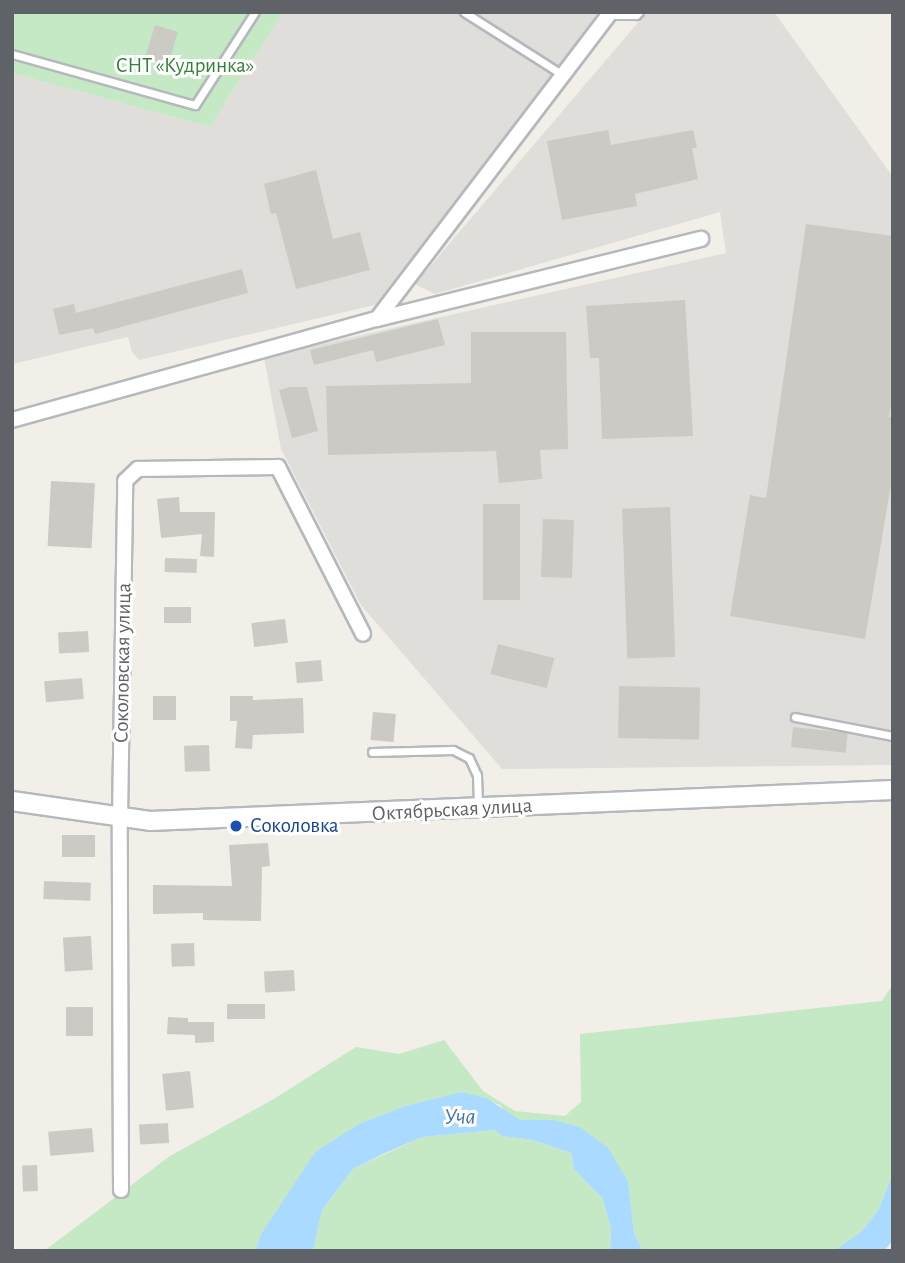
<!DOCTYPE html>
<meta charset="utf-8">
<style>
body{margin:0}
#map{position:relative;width:905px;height:1263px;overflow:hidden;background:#f1efe8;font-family:"Alegreya Sans",sans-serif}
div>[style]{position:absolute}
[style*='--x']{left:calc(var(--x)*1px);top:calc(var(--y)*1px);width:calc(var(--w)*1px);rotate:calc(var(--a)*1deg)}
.industrial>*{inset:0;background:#e0deda}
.green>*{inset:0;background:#c5e8c5}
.water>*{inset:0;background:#aadaff}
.building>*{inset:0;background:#cccac5;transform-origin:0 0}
.roads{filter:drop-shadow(2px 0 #b5b8bc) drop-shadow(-2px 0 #b5b8bc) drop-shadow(0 2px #b5b8bc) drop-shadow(0 -2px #b5b8bc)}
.service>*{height:7px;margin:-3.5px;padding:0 3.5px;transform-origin:3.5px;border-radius:3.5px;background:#fff}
.minor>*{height:14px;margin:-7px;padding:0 7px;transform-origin:7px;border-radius:7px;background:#fff}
.tertiary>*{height:18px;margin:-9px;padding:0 9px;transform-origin:9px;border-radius:9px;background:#fff}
.dots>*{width:19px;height:19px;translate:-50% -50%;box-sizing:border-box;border:4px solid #fff;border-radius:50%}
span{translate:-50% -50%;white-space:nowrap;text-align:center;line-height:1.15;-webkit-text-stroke:6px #fff;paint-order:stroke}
.park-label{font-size:21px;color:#348238}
.street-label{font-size:21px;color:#5f6368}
.transit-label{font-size:21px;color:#164399}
.left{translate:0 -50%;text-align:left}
.water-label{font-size:23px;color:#4174aa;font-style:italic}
.frame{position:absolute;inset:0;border:14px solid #5f6368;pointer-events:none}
</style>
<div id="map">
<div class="industrial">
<div style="clip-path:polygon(283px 12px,604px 12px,379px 304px,139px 360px,132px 352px,128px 337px,12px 364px,12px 73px,210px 127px)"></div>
<div style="clip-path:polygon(647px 12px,774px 12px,893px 177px,893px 765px,502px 769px,361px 605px,281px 449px,264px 357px,726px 253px,720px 212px,435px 294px,415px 284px)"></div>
</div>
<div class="green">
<div style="clip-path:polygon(12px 12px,283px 12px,210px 127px,12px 73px)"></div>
<div style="clip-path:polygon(893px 984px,893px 1173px,879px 1209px,862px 1231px,834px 1251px,643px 1251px,634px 1233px,628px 1181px,553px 1120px,520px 1120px,507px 1114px,500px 1105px,461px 1092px,402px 1107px,359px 1124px,316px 1151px,255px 1251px,44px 1251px,170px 1156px,272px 1100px,356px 1047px,399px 1054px,444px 1040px,483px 1091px,515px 1111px,565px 1116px,581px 1102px,580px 1034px,882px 1001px)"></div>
<div style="clip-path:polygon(495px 1130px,502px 1136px,533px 1140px,571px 1153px,574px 1169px,603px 1199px,611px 1229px,610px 1251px,313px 1251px,322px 1210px,353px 1169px,422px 1137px)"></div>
</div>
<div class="water">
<div style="clip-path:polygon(461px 1092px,486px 1098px,520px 1120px,553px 1120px,580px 1127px,608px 1148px,628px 1181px,634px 1233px,643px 1251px,610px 1251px,611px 1229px,603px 1199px,574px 1169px,571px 1153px,533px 1140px,502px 1136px,495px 1130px,422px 1137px,385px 1153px,353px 1169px,322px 1210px,313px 1251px,255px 1251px,262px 1233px,316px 1151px,359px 1124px,402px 1107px)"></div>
<div style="clip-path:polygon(893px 1173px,893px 1240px,884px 1251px,834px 1251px,862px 1231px,879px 1209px)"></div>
</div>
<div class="building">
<div style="left:155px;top:25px;width:24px;height:34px;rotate:17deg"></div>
<div style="clip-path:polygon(608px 130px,611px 145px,693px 130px,697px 148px,692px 148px,698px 179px,635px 194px,637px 206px,562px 220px,547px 141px)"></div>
<div style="clip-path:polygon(316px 170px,333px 239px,360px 232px,370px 270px,296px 289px,276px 213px,271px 214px,264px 184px)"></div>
<div style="clip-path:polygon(806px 224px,893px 236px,893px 393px,889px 417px,893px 417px,893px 472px,865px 639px,730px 616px,750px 495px,766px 498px)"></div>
<div style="clip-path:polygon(242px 269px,248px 293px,95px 334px,93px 328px,59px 335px,53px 309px,74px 304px,76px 313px)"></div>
<div style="clip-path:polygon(685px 300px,693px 436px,602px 439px,599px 358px,590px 358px,586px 306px)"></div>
<div style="clip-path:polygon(438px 319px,445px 345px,376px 362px,373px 350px,314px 365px,310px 350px)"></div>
<div style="clip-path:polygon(471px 332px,566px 332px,568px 449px,540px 450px,542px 479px,499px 483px,496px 451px,328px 455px,326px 386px,471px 383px)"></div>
<div style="clip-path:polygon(290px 387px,307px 387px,318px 431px,292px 438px,279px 390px)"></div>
<div style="left:51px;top:481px;width:44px;height:65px;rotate:3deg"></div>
<div style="clip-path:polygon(179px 497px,180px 512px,215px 512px,214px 557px,200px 556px,202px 534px,161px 538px,157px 499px)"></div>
<div style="left:483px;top:504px;width:37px;height:96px"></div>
<div style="left:670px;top:507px;width:150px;height:48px;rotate:88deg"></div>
<div style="left:543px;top:519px;width:31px;height:58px;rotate:2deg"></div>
<div style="left:165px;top:558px;width:32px;height:14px;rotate:2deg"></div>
<div style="left:164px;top:607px;width:27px;height:16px"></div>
<div style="left:285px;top:619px;width:24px;height:34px;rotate:83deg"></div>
<div style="left:88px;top:631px;width:21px;height:30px;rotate:87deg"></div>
<div style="left:498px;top:644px;width:58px;height:31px;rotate:14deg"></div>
<div style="left:321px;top:660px;width:21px;height:26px;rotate:85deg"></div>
<div style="left:82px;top:678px;width:21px;height:38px;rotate:85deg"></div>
<div style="left:619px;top:686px;width:81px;height:52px;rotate:1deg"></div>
<div style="left:153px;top:696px;width:23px;height:24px"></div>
<div style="clip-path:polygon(230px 696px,253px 696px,253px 700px,303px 698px,304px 733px,253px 735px,252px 749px,235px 748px,237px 721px,230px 721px)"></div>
<div style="left:373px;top:712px;width:23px;height:28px;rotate:5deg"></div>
<div style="left:793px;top:727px;width:55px;height:20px;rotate:6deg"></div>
<div style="left:209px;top:745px;width:26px;height:25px;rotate:88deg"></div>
<div style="left:62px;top:835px;width:33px;height:22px"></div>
<div style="clip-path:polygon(268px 843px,270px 866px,262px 867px,261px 921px,203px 920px,203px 913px,153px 914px,153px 885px,232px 886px,229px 845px)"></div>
<div style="left:44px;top:881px;width:47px;height:18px;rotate:2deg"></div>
<div style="left:91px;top:936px;width:34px;height:28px;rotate:87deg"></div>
<div style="left:194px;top:943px;width:23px;height:23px;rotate:88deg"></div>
<div style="left:294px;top:970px;width:21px;height:30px;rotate:87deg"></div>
<div style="left:265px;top:1004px;width:15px;height:38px;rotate:90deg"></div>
<div style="left:66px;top:1007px;width:27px;height:29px"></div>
<div style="clip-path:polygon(168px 1017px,188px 1018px,188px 1022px,214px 1022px,214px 1042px,195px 1043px,195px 1035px,167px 1034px)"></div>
<div style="left:190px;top:1071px;width:37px;height:28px;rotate:84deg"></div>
<div style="left:168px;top:1123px;width:20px;height:29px;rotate:87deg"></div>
<div style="left:92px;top:1128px;width:24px;height:44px;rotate:85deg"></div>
<div style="left:37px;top:1165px;width:26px;height:15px;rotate:88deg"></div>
</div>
<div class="roads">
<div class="service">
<div style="--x:464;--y:12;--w:117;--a:32.5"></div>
<div style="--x:609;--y:15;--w:27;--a:0"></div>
<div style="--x:636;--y:15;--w:4;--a:-45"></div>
<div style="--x:12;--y:54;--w:190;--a:15.6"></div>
<div style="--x:195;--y:105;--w:111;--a:-57.2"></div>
<div style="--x:795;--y:717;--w:100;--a:11"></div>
<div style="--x:372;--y:752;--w:81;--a:-1.4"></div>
<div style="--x:453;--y:750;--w:18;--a:27"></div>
<div style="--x:469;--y:758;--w:19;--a:65"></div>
<div style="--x:477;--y:775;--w:32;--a:88"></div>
</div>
<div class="minor">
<div style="--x:377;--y:319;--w:382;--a:-52.7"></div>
<div style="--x:12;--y:420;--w:379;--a:-15.5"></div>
<div style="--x:377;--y:319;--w:334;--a:-13.9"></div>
<div style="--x:121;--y:1190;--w:372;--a:-90.2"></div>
<div style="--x:120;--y:818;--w:337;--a:-89.1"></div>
<div style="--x:125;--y:481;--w:18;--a:-43"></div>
<div style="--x:138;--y:469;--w:140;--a:-0.8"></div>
<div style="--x:278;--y:467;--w:187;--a:63"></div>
</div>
<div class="tertiary">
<div style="--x:12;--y:801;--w:139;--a:8.2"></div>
<div style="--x:150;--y:821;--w:744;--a:-2.39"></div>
</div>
</div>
<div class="dots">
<div style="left:236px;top:826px;background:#1a4fb4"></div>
</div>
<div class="park-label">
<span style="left:185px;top:66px">СНТ «Кудринка»</span>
</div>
<div class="street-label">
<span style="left:123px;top:663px;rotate:-89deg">Соколовская улица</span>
<span style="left:452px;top:810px;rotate:-3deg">Октябрьская улица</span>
</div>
<div class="transit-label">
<span class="left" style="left:250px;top:826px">Соколовка</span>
</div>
<div class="water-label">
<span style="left:460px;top:1118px;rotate:-1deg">Уча</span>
</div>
<div class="frame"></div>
</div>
